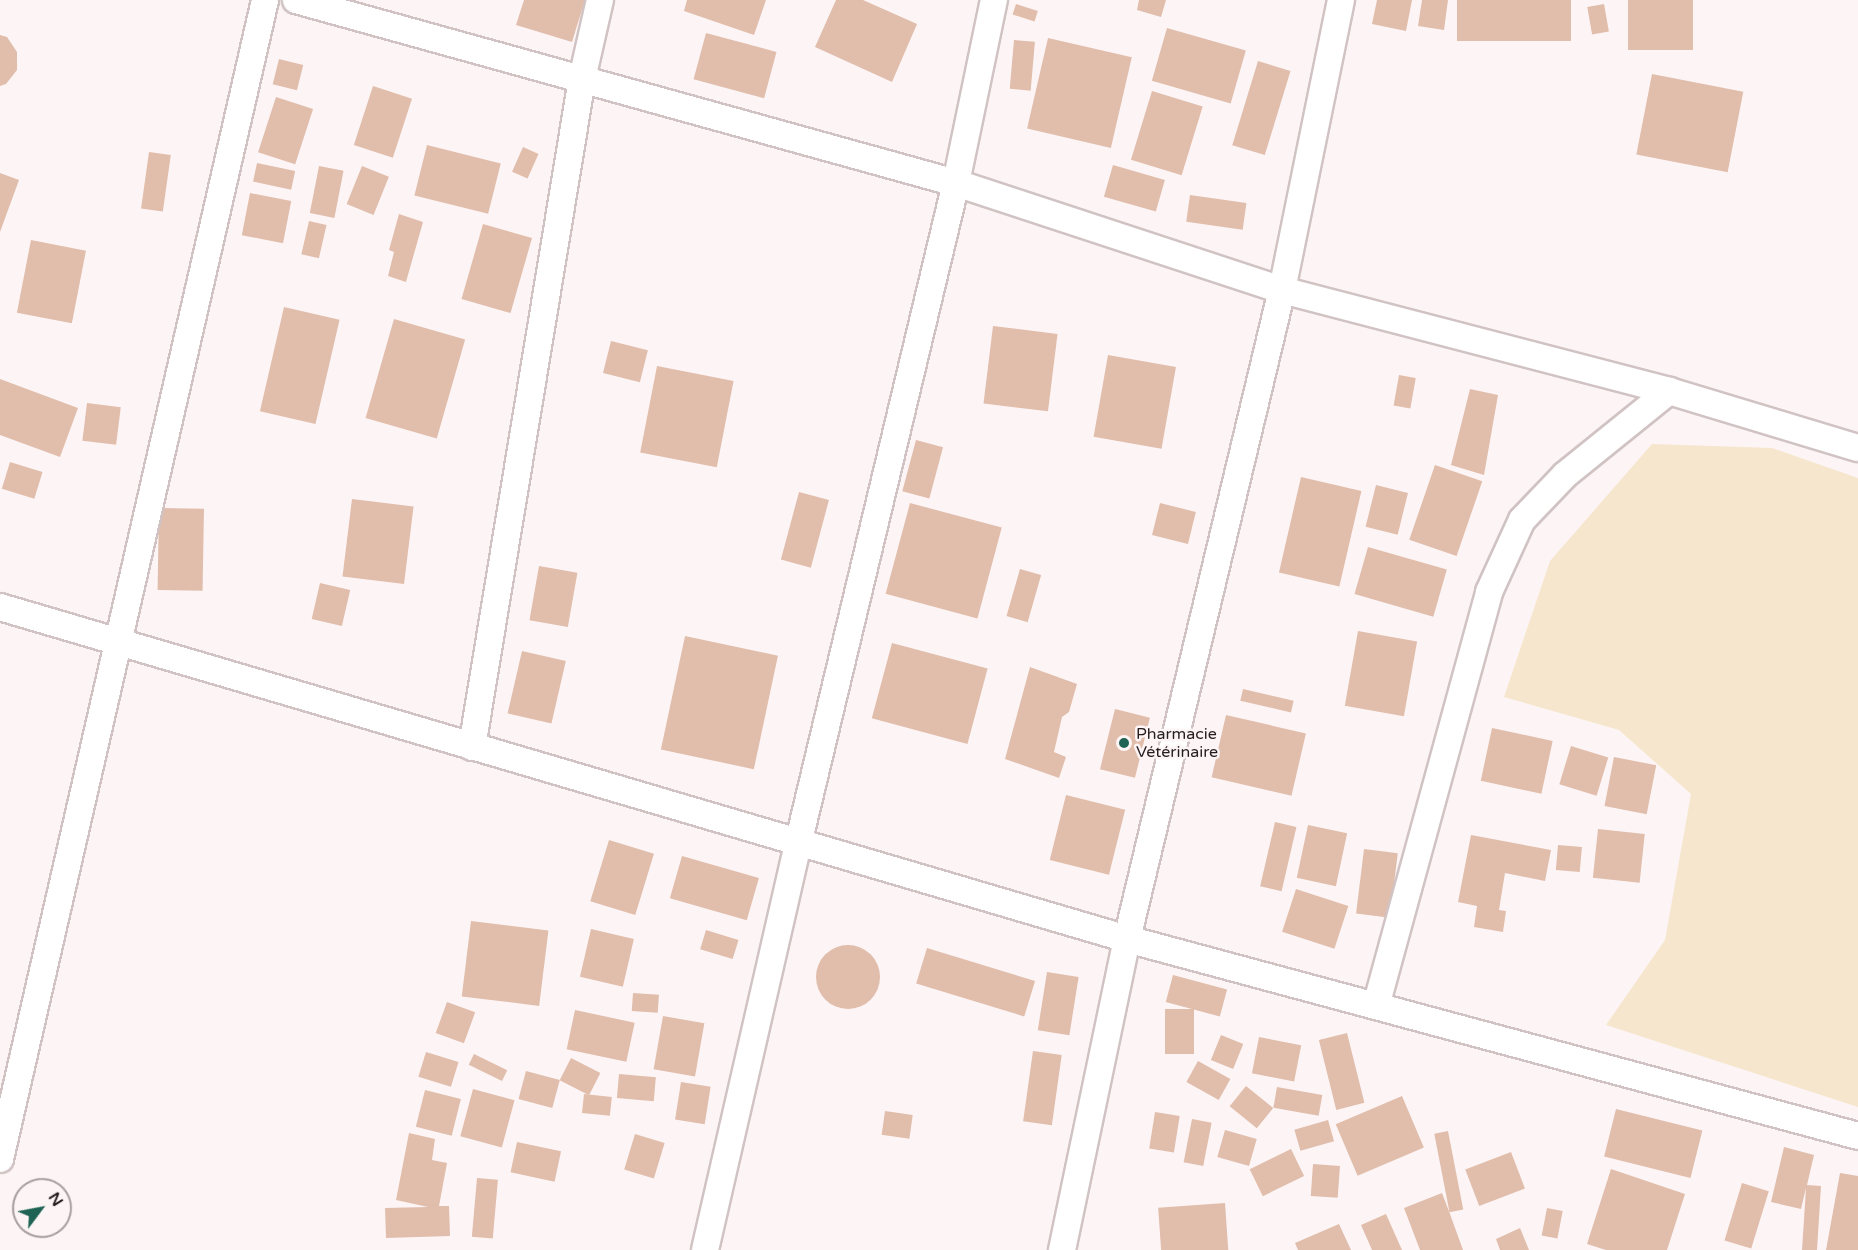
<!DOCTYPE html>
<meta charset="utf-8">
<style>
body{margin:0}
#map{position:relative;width:1858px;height:1250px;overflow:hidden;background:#fdf5f5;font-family:"Varela Round",sans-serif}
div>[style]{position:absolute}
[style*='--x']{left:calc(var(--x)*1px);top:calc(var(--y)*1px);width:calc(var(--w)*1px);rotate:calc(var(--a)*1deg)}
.green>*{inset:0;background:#f6e6cd}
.building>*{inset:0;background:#e1bdac;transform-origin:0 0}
.round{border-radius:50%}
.roads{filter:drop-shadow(2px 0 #d1c3c3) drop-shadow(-2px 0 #d1c3c3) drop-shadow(0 2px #d1c3c3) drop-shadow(0 -2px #d1c3c3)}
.street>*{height:26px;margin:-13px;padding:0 13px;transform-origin:13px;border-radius:13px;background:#fff}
.dots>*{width:16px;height:16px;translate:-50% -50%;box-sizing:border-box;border:3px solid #fdf5f5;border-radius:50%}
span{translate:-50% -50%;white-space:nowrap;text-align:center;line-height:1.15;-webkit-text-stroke:5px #fdf5f5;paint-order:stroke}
.poi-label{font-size:16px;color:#251f1f}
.left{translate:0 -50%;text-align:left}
.north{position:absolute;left:12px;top:1178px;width:60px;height:60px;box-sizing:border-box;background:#fdf5f5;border:2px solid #a79f9f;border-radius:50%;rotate:58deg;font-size:16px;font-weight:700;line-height:24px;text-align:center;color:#251f1f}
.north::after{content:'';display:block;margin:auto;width:21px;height:27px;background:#1f6354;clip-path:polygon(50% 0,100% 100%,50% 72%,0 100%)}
</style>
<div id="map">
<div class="green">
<div style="clip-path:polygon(1652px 444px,1772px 448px,1858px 478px,1858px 1107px,1606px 1025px,1665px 940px,1691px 794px,1619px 730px,1504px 697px,1550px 561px)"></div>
</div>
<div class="building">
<div style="clip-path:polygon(524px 0,585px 0,572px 42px,516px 25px)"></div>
<div style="clip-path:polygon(687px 0,766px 0,754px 35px,684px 11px)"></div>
<div style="clip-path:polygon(836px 0,863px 0,917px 24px,892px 82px,815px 47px)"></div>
<div style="clip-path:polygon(1139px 0,1166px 0,1161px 17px,1137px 10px)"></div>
<div style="clip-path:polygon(1377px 0,1412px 0,1406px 31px,1372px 24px)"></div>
<div style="clip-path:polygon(1422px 0,1448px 0,1444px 30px,1418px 26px)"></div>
<div style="left:1457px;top:0;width:114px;height:41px"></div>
<div style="left:1628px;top:0;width:65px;height:50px"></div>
<div style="left:1016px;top:4px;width:23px;height:11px;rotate:18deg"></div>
<div style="left:1604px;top:4px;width:28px;height:17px;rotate:80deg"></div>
<div style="left:1167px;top:28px;width:82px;height:55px;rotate:16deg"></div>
<div style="left:706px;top:33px;width:73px;height:48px;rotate:15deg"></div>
<div style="clip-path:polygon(0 35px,7px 37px,17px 52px,17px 70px,6px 84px,0 86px)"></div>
<div style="left:1048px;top:38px;width:86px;height:93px;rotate:13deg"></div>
<div style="left:1014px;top:40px;width:21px;height:49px;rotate:5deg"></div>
<div style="left:279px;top:59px;width:25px;height:26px;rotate:14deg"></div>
<div style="left:1258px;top:61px;width:34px;height:88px;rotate:17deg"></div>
<div style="left:1652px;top:74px;width:93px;height:82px;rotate:11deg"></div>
<div style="left:373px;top:86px;width:41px;height:62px;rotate:18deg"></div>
<div style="left:1152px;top:91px;width:53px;height:72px;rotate:17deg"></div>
<div style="left:276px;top:97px;width:39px;height:58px;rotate:18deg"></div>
<div style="left:427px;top:145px;width:76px;height:52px;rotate:14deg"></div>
<div style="left:523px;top:147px;width:17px;height:27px;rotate:24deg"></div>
<div style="left:149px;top:152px;width:22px;height:57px;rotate:8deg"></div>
<div style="left:257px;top:163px;width:39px;height:19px;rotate:12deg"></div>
<div style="left:1113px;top:165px;width:54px;height:33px;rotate:16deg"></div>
<div style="left:319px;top:166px;width:25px;height:48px;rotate:11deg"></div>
<div style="left:362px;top:166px;width:29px;height:41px;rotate:22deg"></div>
<div style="clip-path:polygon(0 173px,19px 180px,0 232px)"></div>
<div style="left:250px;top:193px;width:42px;height:43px;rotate:11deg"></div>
<div style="left:1190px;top:195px;width:57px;height:27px;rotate:8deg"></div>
<div style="clip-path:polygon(399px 214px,423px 222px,406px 282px,388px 276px,394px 252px,389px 250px)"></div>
<div style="left:309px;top:221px;width:18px;height:34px;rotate:13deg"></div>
<div style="left:483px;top:224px;width:51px;height:78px;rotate:16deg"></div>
<div style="left:31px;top:240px;width:56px;height:74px;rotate:11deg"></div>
<div style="left:284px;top:307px;width:57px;height:107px;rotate:13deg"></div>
<div style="left:394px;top:319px;width:74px;height:103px;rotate:16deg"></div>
<div style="left:993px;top:326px;width:65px;height:78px;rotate:7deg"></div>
<div style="left:611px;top:341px;width:38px;height:33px;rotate:14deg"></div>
<div style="left:1108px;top:355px;width:69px;height:83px;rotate:10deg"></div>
<div style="left:657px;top:366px;width:78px;height:88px;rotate:11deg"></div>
<div style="left:1399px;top:375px;width:17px;height:31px;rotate:10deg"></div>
<div style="clip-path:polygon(0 379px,78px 408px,60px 457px,0 435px)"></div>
<div style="clip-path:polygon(1470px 389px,1498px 395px,1484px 475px,1451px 465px)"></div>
<div style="left:87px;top:403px;width:34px;height:38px;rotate:7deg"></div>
<div style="left:916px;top:440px;width:28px;height:53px;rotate:15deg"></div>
<div style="left:10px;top:462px;width:34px;height:28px;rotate:17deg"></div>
<div style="left:1435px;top:465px;width:50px;height:79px;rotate:19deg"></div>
<div style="left:1301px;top:477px;width:62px;height:98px;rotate:13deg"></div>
<div style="left:1376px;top:485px;width:33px;height:43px;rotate:14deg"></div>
<div style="left:799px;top:492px;width:31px;height:70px;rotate:15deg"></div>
<div style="left:352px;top:499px;width:62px;height:78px;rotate:7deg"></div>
<div style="left:910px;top:503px;width:95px;height:94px;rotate:15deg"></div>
<div style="left:1160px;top:503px;width:37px;height:33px;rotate:14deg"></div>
<div style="left:159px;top:508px;width:45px;height:82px;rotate:1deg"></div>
<div style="left:1368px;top:547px;width:82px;height:49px;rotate:16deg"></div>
<div style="left:539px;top:566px;width:39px;height:55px;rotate:10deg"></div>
<div style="left:1020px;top:569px;width:22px;height:49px;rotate:16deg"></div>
<div style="left:320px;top:583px;width:31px;height:37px;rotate:13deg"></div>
<div style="left:1358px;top:631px;width:60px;height:76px;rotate:10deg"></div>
<div style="left:685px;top:636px;width:95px;height:116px;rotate:12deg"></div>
<div style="left:892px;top:643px;width:99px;height:78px;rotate:15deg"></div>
<div style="left:522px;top:651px;width:45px;height:64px;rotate:13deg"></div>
<div style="clip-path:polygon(1030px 667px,1077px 684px,1069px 712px,1062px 717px,1054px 752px,1066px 757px,1059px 778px,1005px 759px)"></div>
<div style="left:1243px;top:689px;width:52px;height:12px;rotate:13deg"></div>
<div style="left:1115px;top:709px;width:36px;height:62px;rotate:14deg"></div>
<div style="left:1226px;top:715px;width:82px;height:64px;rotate:13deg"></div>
<div style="left:1492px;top:728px;width:62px;height:54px;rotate:12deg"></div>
<div style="left:1571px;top:746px;width:39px;height:40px;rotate:17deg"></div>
<div style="left:1614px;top:757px;width:43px;height:50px;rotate:11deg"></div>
<div style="left:1066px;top:795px;width:61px;height:67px;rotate:14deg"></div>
<div style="left:1275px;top:822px;width:22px;height:66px;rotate:13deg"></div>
<div style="left:1308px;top:825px;width:40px;height:54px;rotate:12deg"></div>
<div style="left:1598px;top:829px;width:47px;height:49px;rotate:6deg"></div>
<div style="clip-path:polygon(1471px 835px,1551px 850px,1545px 881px,1505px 873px,1499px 910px,1506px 911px,1503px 932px,1474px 927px,1477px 906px,1458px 902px)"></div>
<div style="left:609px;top:840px;width:47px;height:64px;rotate:17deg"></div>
<div style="left:1558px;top:845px;width:24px;height:25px;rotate:5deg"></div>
<div style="left:1364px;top:849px;width:34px;height:65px;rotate:7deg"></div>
<div style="left:682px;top:856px;width:80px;height:44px;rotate:16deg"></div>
<div style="left:1296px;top:889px;width:55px;height:45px;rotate:18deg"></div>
<div style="left:471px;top:921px;width:78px;height:76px;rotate:7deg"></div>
<div style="left:591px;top:929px;width:44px;height:49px;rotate:13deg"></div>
<div style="left:706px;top:930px;width:34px;height:20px;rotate:17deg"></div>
<div class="round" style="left:816px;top:945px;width:64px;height:64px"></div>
<div style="left:927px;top:948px;width:113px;height:37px;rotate:17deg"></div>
<div style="left:1047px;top:972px;width:32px;height:59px;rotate:9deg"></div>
<div style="left:1173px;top:975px;width:56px;height:28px;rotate:15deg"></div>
<div style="left:633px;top:993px;width:26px;height:18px;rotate:4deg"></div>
<div style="left:447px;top:1002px;width:30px;height:33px;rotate:20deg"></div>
<div style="left:1165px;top:1009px;width:29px;height:45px"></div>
<div style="left:575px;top:1010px;width:61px;height:40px;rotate:12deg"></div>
<div style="left:663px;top:1016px;width:42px;height:54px;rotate:10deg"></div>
<div style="left:1347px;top:1033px;width:72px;height:29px;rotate:76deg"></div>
<div style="left:1221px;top:1035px;width:24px;height:27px;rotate:22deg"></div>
<div style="left:1259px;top:1037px;width:43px;height:37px;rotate:11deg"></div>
<div style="left:1033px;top:1051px;width:29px;height:71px;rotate:8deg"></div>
<div style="left:426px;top:1052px;width:34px;height:26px;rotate:17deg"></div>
<div style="left:474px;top:1054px;width:37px;height:12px;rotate:26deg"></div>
<div style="left:571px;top:1058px;width:33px;height:25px;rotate:27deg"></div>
<div style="left:1198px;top:1061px;width:37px;height:24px;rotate:29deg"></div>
<div style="left:526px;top:1071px;width:35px;height:29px;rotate:15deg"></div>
<div style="left:619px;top:1074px;width:37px;height:24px;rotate:5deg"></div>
<div style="left:681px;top:1082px;width:30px;height:38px;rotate:9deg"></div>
<div style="left:1246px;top:1086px;width:35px;height:26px;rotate:39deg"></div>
<div style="left:1277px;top:1087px;width:46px;height:21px;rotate:10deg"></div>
<div style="left:473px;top:1089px;width:43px;height:49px;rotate:15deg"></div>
<div style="left:425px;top:1090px;width:37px;height:38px;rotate:14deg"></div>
<div style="left:584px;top:1094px;width:28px;height:19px;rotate:6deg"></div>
<div style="left:1402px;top:1096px;width:56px;height:72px;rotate:67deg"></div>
<div style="left:1616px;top:1109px;width:89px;height:49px;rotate:14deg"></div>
<div style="left:885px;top:1111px;width:28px;height:24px;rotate:8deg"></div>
<div style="left:1155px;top:1112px;width:25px;height:37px;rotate:9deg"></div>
<div style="left:1192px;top:1119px;width:20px;height:44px;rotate:11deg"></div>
<div style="left:1328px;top:1120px;width:22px;height:35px;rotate:74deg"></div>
<div style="left:1225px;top:1130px;width:33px;height:28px;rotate:16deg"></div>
<div style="left:1448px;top:1131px;width:80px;height:14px;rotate:79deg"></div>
<div style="clip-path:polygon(409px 1133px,435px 1139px,432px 1160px,447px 1163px,439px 1206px,449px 1206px,450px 1236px,386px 1238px,385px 1208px,428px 1207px,396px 1200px)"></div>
<div style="left:635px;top:1134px;width:31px;height:37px;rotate:17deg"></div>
<div style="left:517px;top:1142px;width:45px;height:31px;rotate:12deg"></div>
<div style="clip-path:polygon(1784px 1147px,1814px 1155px,1807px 1185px,1821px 1186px,1817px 1250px,1802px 1250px,1806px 1188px,1801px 1209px,1771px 1202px)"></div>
<div style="left:1291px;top:1149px;width:30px;height:46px;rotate:64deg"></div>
<div style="left:1511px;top:1152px;width:39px;height:49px;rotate:69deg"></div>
<div style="left:1313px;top:1164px;width:27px;height:32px;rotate:4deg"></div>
<div style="clip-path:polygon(1611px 1169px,1685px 1194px,1667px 1250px,1606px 1250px,1587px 1244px)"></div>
<div style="clip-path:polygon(1840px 1173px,1858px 1176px,1858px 1250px,1826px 1250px)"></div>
<div style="left:477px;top:1178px;width:21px;height:59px;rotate:5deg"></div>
<div style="left:1742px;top:1183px;width:28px;height:60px;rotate:17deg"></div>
<div style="clip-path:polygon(1442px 1193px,1450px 1214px,1463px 1250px,1420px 1250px,1404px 1208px)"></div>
<div style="left:1225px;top:1203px;width:47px;height:67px;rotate:86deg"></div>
<div style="left:1547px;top:1208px;width:16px;height:28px;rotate:11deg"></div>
<div style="clip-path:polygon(1386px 1214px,1402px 1250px,1372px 1250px,1361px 1225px)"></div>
<div style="clip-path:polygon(1339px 1224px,1351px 1250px,1298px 1250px,1295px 1243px)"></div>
<div style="clip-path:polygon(1520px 1228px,1529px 1250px,1500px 1250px,1496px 1239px)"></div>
</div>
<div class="roads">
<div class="street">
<div style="--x:296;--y:0;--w:685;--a:15.5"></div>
<div style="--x:956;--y:183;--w:343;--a:18.2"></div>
<div style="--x:1282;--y:290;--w:400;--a:14.6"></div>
<div style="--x:1669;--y:391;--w:197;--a:16.8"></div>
<div style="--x:0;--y:607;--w:1175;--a:16.41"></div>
<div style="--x:1127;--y:939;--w:757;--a:15.08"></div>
<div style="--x:472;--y:747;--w:677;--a:-80.65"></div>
<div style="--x:582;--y:79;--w:81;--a:-77.2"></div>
<div style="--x:1376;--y:1006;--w:429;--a:-74.7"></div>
<div style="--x:1489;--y:592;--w:79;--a:-65.4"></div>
<div style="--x:1522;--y:520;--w:62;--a:-46.3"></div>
<div style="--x:1565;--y:475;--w:134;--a:-38.9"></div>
<div style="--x:0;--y:1159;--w:1189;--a:-77.12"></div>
<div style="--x:705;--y:1250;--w:421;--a:-77.1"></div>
<div style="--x:799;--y:840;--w:675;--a:-76.56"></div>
<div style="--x:956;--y:183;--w:187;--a:-78.3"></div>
<div style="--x:1062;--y:1250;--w:318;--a:-78.2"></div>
<div style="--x:1127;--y:939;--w:667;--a:-76.57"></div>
<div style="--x:1282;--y:290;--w:296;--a:-78.5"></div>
</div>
</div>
<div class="dots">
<div style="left:1124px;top:743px;background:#1f6354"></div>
</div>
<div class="poi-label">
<span class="left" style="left:1136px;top:743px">Pharmacie<br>Vétérinaire</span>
</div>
<div class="north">N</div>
</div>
